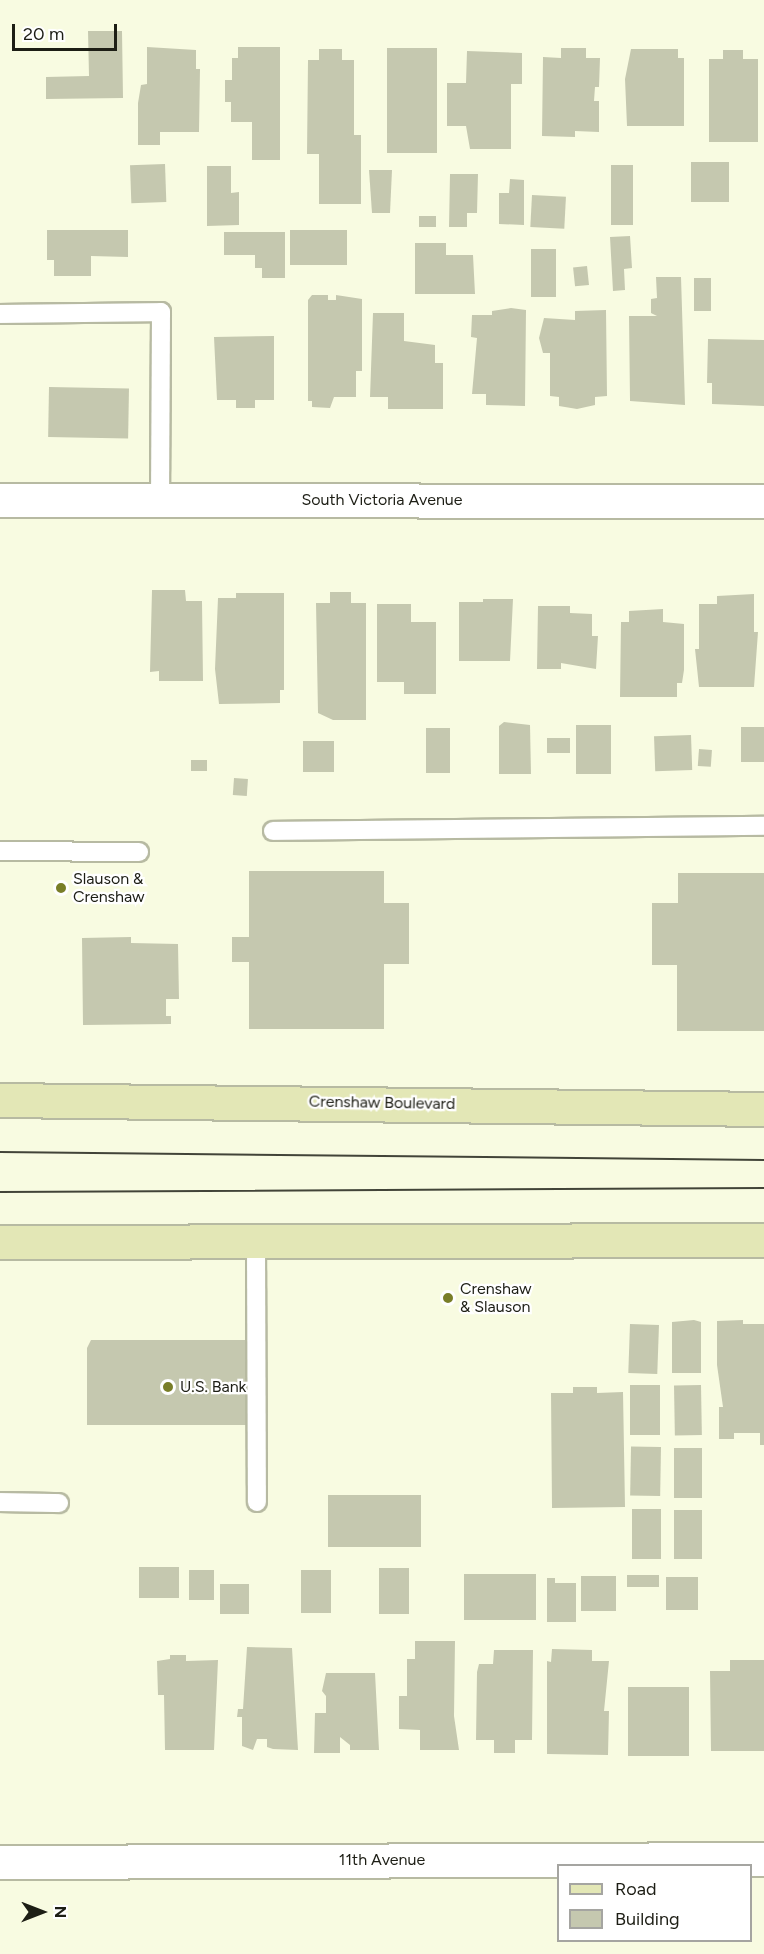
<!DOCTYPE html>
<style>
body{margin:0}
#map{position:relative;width:764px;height:1954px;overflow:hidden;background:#f8fbe1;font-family:Figtree,sans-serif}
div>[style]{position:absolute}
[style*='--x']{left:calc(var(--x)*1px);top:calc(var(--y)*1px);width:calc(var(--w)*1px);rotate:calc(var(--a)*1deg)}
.building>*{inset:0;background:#c5c8af;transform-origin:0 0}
.roads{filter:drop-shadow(2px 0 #b7baa2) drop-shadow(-2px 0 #b7baa2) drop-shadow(0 2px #b7baa2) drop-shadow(0 -2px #b7baa2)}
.service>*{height:18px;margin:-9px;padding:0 9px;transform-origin:9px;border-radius:9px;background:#fff}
.minor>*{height:33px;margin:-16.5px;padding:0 16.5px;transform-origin:16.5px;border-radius:16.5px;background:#fff}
.primary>*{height:33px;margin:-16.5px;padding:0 16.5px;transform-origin:16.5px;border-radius:16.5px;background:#e3e7b6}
.tram>*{height:1.5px;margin:-0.75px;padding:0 0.75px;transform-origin:0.75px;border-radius:0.75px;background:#424438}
.dots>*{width:16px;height:16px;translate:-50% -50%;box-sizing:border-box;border:3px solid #fff;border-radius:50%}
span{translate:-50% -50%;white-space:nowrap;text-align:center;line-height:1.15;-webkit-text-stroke:4.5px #fff;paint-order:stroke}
.street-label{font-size:16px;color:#1d1e15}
.poi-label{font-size:16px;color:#1d1e15}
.left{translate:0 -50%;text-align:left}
.legend{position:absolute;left:557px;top:1864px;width:195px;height:78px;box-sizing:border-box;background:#fff;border:2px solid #a5a5a1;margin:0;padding:8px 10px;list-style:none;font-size:18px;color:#1d1e15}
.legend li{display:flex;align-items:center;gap:12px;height:30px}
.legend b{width:30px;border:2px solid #a5a5a1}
.north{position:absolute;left:12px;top:1882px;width:60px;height:60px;-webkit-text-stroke:4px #fff;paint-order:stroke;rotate:90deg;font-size:16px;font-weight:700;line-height:24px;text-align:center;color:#1d1e15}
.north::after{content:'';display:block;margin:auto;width:21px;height:27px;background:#1d1e15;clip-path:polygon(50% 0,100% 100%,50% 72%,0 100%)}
.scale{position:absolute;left:12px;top:24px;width:105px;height:27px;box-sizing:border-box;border:3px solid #1d1e15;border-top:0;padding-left:8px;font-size:18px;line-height:21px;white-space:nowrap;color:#1d1e15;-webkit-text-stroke:4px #fff;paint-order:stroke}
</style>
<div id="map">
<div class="building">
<div style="clip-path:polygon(88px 31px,122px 31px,123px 98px,46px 99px,46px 77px,89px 76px)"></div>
<div style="clip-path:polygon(147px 47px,196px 50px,196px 69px,200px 69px,199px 132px,160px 132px,160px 145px,138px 145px,138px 103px,141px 85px,147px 84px)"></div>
<div style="clip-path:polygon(238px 47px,280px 47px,280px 160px,252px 160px,252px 122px,231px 122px,231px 102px,225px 102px,225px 80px,232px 80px,232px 58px,238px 58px)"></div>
<div style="left:387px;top:48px;width:50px;height:105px"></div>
<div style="clip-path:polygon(561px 48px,586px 48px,586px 58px,600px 58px,599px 87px,595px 87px,594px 101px,599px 101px,599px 132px,575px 131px,575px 137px,542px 136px,543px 57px,561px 58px)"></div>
<div style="clip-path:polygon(319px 49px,342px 49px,342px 60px,354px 60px,354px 135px,361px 135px,361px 204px,319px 204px,319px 154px,307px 154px,308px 60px,319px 60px)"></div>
<div style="clip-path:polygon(631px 49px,678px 49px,678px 58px,684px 58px,684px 126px,627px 126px,625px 79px)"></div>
<div style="clip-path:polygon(723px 50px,743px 50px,743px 59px,758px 59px,758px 142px,709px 142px,709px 59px,723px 59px)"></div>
<div style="clip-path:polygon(467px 51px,522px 53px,522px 84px,511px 84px,511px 149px,470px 149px,466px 126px,447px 126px,447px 83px,466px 83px)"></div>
<div style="left:729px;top:162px;width:40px;height:38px;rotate:90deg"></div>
<div style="left:165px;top:164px;width:38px;height:35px;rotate:88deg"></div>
<div style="left:611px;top:165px;width:22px;height:60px"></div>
<div style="clip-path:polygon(207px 166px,231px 166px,231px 193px,239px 192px,239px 225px,207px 226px)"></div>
<div style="clip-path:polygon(369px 170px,392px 170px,390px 213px,372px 213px)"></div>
<div style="clip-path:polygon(450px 174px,478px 174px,477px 213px,467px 213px,467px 227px,449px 227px)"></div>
<div style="clip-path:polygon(510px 179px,524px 180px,524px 225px,499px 224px,499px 193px,509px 193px)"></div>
<div style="left:532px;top:195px;width:34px;height:32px;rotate:3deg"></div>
<div style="left:419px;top:216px;width:17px;height:11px"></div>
<div style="clip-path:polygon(47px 230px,128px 230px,128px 257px,91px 256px,91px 276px,54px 276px,54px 260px,47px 260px)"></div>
<div style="left:347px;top:230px;width:35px;height:57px;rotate:90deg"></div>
<div style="clip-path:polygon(224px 232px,285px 232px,285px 278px,262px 278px,262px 268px,255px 268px,255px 255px,224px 255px)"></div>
<div style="clip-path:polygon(630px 236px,632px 268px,624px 269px,625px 290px,613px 291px,610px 237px)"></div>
<div style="clip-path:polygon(415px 243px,446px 243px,446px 255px,473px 255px,475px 294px,415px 294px)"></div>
<div style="left:531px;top:249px;width:25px;height:48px"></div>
<div style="left:587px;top:266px;width:19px;height:14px;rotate:84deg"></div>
<div style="clip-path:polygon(656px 277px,681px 277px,685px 405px,630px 401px,629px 316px,657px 316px,651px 313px,651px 299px,657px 298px)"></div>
<div style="left:694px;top:278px;width:17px;height:33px"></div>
<div style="clip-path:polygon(312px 295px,328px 295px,328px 300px,336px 300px,336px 295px,362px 299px,362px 371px,356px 371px,356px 397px,334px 397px,330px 408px,312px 407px,312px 401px,308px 401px,308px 300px)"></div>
<div style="clip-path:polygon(511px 308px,526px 310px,525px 406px,486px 405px,486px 394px,472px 394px,477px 338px,471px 337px,472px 315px,492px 315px,492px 311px)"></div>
<div style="clip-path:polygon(606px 310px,607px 396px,595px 397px,595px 405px,577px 409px,559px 406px,559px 397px,550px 396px,550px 353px,543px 353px,539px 338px,544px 318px,575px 320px,575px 311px)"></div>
<div style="clip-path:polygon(373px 313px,404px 313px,404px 341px,435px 345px,435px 363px,443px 363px,443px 409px,388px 409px,388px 397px,370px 397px)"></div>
<div style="clip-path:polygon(274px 336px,274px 400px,255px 400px,255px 408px,236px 408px,236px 400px,217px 400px,214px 337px)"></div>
<div style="clip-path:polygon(708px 339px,764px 340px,764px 406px,712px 404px,712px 383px,707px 383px)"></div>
<div style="left:49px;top:387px;width:80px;height:50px;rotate:1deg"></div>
<div style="clip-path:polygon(152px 590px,185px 590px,186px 601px,202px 601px,203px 681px,159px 681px,159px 671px,150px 672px)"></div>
<div style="clip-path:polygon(330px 592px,351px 592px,351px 603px,366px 603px,366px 720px,333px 720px,318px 713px,316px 603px,330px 603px)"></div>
<div style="clip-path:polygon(236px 593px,284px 593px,284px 690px,280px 690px,280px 703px,219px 704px,215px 669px,218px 598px,236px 598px)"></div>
<div style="clip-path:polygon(754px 594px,754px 632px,758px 632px,754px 687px,699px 687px,695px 649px,699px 649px,699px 604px,717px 604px,717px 596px)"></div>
<div style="clip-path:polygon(483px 599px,513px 599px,510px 661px,459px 661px,459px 602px,483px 602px)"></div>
<div style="clip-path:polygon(377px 604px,411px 604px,411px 622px,436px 622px,436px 694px,404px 694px,404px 682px,377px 682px)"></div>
<div style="clip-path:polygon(538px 606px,570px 606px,570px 613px,592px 614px,592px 636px,598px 636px,596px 669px,561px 663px,561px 669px,537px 669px)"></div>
<div style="clip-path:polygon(663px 609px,663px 622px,684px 624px,684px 670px,682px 683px,677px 683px,677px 697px,620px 697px,621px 622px,629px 622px,629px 611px)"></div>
<div style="clip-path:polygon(504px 722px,530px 725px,531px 774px,499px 774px,499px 726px)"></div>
<div style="left:576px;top:725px;width:35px;height:49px"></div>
<div style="left:741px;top:727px;width:23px;height:35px"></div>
<div style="left:450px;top:728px;width:45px;height:24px;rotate:90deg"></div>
<div style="left:691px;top:735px;width:35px;height:37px;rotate:88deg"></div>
<div style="left:547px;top:738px;width:23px;height:15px"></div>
<div style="left:303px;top:741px;width:31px;height:31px"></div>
<div style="left:699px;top:749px;width:13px;height:17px;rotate:4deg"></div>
<div style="left:191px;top:760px;width:16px;height:11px"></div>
<div style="left:234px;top:778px;width:14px;height:17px;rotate:4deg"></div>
<div style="clip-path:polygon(249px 871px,384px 871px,384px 903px,409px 903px,409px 964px,384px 964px,384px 1029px,249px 1029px,249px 962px,232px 962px,232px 937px,249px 937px)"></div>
<div style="clip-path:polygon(678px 873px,764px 873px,764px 1031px,677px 1031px,677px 965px,652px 965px,652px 903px,678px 903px)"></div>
<div style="clip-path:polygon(131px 937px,131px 943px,178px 944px,179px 999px,166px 999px,166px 1016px,171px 1016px,171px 1024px,83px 1025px,82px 938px)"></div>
<div style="clip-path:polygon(694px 1320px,701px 1322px,701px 1373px,672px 1373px,672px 1322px)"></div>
<div style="clip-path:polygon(743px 1320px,743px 1324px,764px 1324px,764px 1445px,760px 1445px,760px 1433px,734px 1433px,734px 1439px,719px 1439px,719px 1407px,723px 1407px,717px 1365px,717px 1321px)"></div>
<div style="left:630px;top:1324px;width:29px;height:49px;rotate:2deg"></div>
<div style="clip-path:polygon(91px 1340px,248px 1340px,248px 1425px,87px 1425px,87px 1348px)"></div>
<div style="left:630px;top:1385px;width:30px;height:50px"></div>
<div style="left:701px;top:1385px;width:50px;height:27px;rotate:89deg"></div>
<div style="clip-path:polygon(573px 1387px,597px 1387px,597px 1393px,623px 1392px,625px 1507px,552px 1508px,551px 1393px,573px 1393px)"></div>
<div style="left:661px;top:1447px;width:49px;height:30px;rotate:91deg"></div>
<div style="left:674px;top:1448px;width:28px;height:50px"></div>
<div style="left:328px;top:1495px;width:93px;height:52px"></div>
<div style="left:661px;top:1509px;width:50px;height:29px;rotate:90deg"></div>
<div style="left:674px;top:1510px;width:28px;height:49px"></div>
<div style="left:139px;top:1567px;width:40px;height:31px"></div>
<div style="left:379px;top:1568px;width:30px;height:46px"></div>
<div style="left:189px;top:1570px;width:25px;height:30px"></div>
<div style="left:301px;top:1570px;width:30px;height:43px"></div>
<div style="left:464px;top:1574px;width:72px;height:46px"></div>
<div style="left:627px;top:1575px;width:32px;height:12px"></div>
<div style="left:581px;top:1576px;width:35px;height:35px"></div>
<div style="left:666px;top:1577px;width:32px;height:33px"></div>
<div style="clip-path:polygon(547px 1578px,555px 1578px,555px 1583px,576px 1583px,576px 1622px,547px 1622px)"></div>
<div style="left:220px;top:1584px;width:29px;height:30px"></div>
<div style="clip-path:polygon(415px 1641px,455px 1641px,454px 1716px,459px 1750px,420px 1750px,420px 1730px,399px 1729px,399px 1696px,407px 1696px,407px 1659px,415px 1659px)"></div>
<div style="clip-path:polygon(247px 1647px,292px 1648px,298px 1750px,273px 1749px,267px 1747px,267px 1739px,257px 1739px,253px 1750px,242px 1746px,242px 1717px,237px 1717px,238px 1709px,243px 1709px)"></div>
<div style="clip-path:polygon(552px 1649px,592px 1650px,592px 1661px,609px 1661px,604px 1711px,609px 1711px,608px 1755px,547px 1754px,547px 1661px,551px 1662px)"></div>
<div style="clip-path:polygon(494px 1650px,533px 1650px,532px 1740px,515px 1740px,515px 1753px,494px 1753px,494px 1740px,476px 1740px,477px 1672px,479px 1664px,493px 1664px)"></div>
<div style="clip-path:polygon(170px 1655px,186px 1655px,186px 1661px,218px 1660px,214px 1750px,165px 1750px,164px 1695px,158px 1695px,157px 1661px,170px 1659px)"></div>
<div style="clip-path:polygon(730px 1660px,764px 1660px,764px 1751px,711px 1751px,710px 1671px,730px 1671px)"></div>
<div style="clip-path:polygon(326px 1673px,375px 1673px,379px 1750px,350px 1750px,350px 1745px,340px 1737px,340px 1753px,314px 1753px,315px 1713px,326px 1713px,326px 1696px,322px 1691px)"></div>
<div style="left:628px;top:1687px;width:61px;height:69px"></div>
</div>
<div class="roads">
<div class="service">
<div style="--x:0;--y:314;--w:161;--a:-0.7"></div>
<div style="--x:161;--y:312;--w:188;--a:90.3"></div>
<div style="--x:273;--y:831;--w:491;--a:-0.6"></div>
<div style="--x:0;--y:851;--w:139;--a:0.4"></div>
<div style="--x:256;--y:1242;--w:260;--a:89.8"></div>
<div style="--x:0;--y:1502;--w:59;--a:1"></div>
</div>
<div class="minor">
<div style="--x:0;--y:500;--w:764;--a:0.07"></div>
<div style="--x:0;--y:1862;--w:764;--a:-0.22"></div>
</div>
<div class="primary">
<div style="--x:0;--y:1100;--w:764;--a:0.67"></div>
<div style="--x:0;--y:1242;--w:764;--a:-0.15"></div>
</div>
</div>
<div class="tram">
<div style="--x:0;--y:1152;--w:764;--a:0.6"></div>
<div style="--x:0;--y:1192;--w:764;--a:-0.3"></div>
</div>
<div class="dots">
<div style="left:61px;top:888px;background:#797e28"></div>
<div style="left:448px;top:1298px;background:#797e28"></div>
<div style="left:168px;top:1387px;background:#797e28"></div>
</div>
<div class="street-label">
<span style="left:382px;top:500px">South Victoria Avenue</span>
<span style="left:382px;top:1103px;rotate:1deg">Crenshaw Boulevard</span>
<span style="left:382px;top:1860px">11th Avenue</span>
</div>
<div class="poi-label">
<span class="left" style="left:73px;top:888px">Slauson &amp;<br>Crenshaw</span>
<span class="left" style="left:460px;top:1298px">Crenshaw<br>&amp; Slauson</span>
<span class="left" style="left:180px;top:1387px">U.S. Bank</span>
</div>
<ul class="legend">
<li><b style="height:8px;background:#e3e7b6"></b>Road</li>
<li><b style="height:16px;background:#c5c8af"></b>Building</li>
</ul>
<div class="north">N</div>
<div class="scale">20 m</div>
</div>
